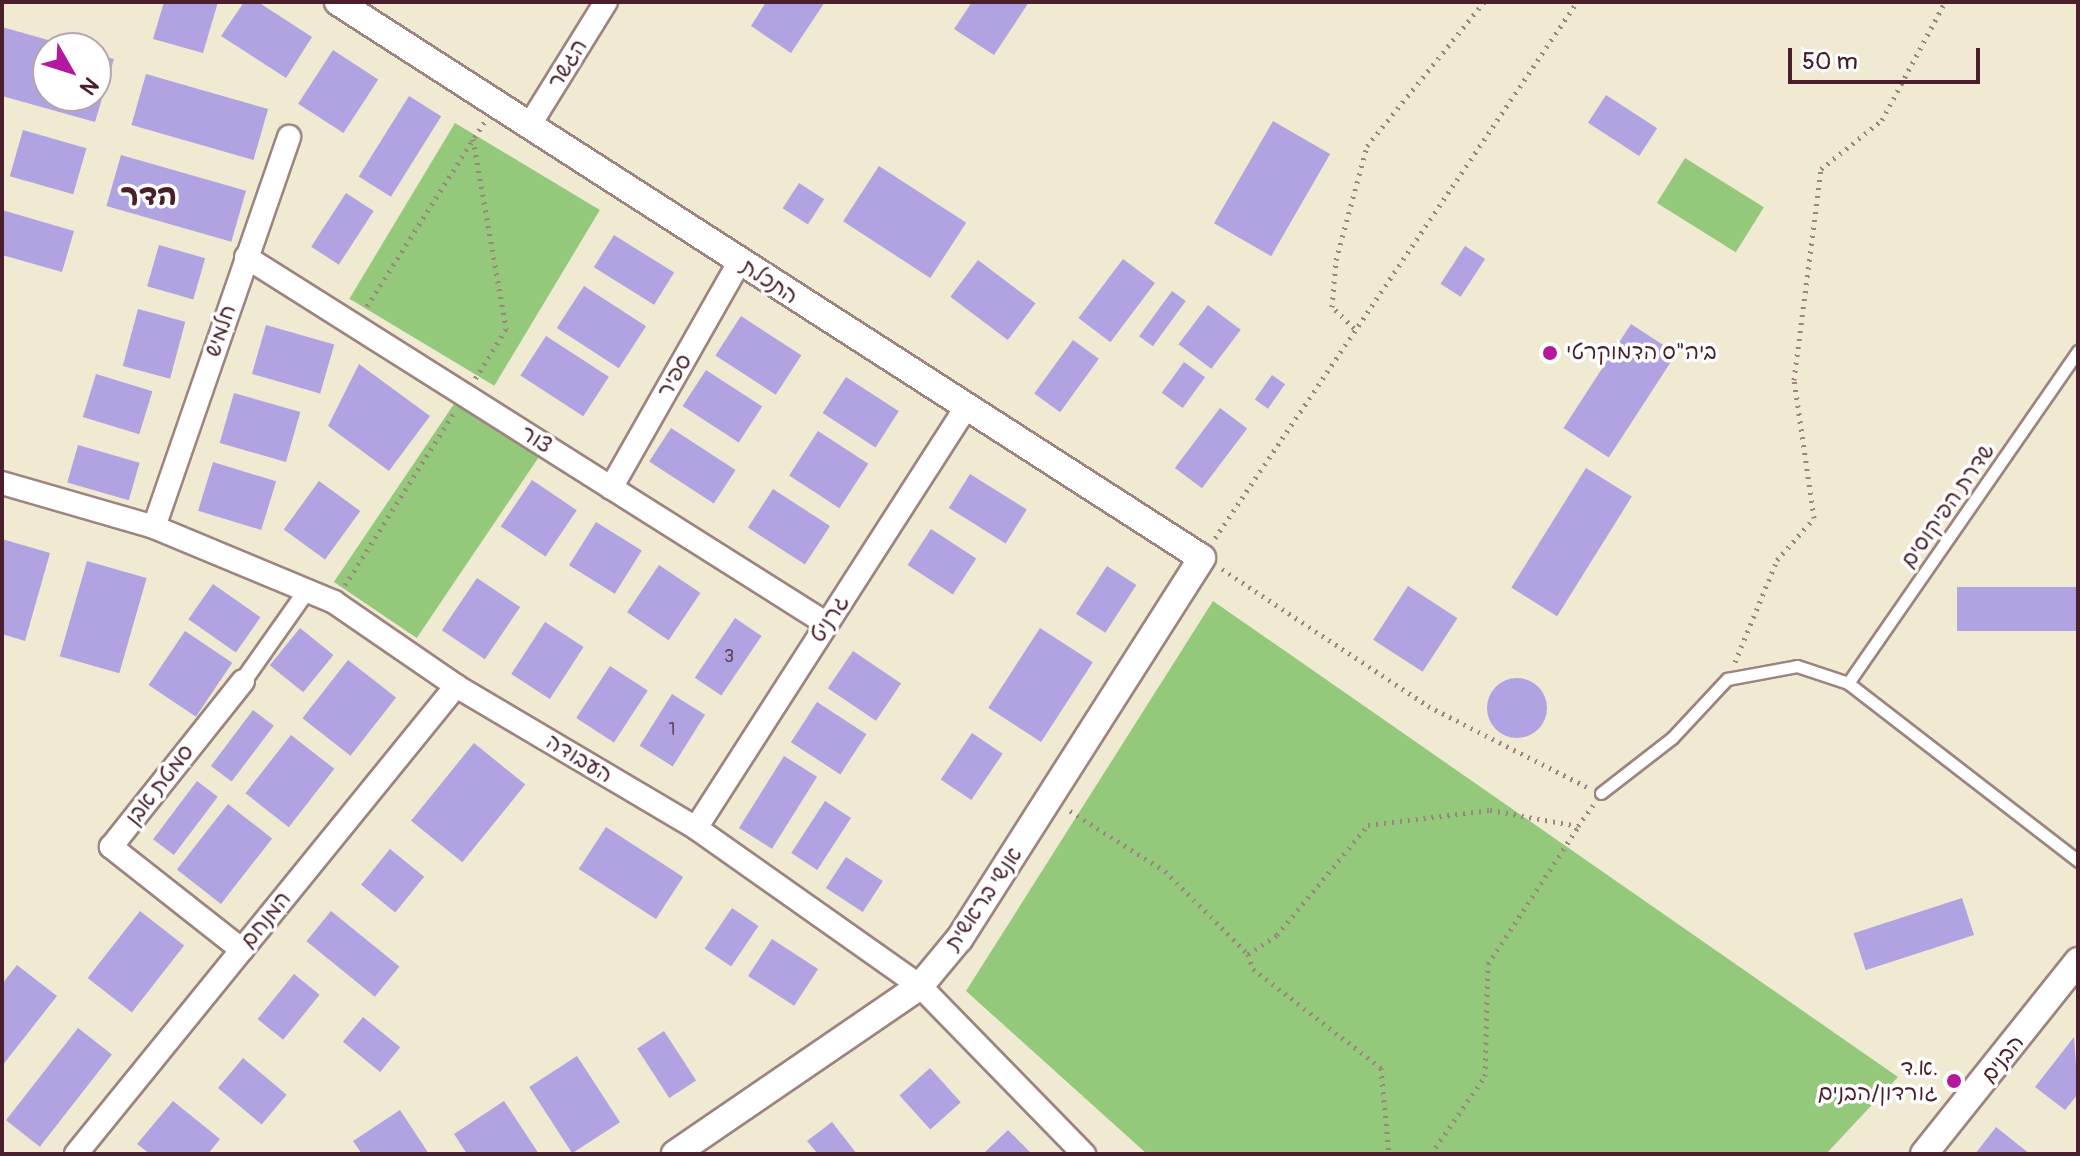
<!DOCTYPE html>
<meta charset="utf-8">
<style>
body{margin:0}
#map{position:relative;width:2080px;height:1156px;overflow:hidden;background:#f1ead3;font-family:Pangolin,"Playpen Sans Hebrew",sans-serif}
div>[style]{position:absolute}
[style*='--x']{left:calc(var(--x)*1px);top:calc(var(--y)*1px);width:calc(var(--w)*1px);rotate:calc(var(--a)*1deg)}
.green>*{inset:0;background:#94c87a;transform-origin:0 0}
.building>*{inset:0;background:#b1a3e1;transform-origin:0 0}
.round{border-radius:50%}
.path>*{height:5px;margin-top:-2.5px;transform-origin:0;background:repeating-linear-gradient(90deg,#9e847f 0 2px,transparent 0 8px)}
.roads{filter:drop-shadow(2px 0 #9e847f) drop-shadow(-2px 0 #9e847f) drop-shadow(0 2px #9e847f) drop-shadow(0 -2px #9e847f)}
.service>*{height:11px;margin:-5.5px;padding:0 5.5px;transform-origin:5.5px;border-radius:5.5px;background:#fff}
.pedestrian>*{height:16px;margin:-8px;padding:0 8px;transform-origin:8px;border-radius:8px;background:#fff}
.minor>*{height:22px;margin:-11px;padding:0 11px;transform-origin:11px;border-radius:11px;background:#fff}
.tertiary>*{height:26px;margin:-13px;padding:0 13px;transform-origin:13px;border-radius:13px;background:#fff}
.dots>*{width:22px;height:22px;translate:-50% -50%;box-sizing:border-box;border:4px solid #fff;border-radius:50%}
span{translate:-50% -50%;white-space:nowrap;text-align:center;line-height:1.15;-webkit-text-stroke:7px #fff;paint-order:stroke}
.number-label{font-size:18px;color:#644058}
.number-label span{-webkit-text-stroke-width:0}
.street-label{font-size:22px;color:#4a1f2b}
.poi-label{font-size:22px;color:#4a1f2b}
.left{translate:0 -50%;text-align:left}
.right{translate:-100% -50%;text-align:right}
.district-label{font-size:30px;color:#4a1f2b;font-weight:700}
.frame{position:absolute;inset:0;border:4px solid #4a1f2b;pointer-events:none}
.north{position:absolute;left:32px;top:32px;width:80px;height:80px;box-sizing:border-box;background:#fff;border:2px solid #b7a5aa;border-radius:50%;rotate:129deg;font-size:22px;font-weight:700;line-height:32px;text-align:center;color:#4a1f2b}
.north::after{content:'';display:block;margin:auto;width:28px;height:36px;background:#b5179e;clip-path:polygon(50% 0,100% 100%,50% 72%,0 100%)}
.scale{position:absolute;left:1788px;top:48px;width:192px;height:36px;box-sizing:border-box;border:4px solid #4a1f2b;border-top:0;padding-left:10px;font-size:24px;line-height:28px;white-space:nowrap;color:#4a1f2b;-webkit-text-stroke:6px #fff;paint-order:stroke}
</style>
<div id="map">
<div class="green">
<div style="left:455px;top:123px;width:169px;height:205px;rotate:31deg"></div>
<div style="left:1685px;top:158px;width:93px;height:53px;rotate:32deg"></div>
<div style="left:458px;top:398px;width:100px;height:222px;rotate:34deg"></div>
<div style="clip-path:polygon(1213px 601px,1898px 1077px,1826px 1154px,1147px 1154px,966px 991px)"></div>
</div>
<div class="building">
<div style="clip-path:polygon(164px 2px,218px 2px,203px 53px,153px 39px)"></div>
<div style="clip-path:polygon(244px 2px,258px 2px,312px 37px,286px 78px,221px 36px)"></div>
<div style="clip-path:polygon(766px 2px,825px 2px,791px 53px,751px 26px)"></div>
<div style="clip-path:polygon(972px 2px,1029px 2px,994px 55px,954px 29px)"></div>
<div style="clip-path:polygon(2px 27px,73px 47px,48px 48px,48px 96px,96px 96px,96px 54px,114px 59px,95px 122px,2px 96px)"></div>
<div style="left:333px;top:50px;width:54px;height:64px;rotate:33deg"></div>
<div style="left:146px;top:74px;width:127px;height:53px;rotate:16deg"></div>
<div style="left:1606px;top:95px;width:61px;height:33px;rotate:33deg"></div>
<div style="left:409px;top:96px;width:38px;height:95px;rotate:32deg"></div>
<div style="left:1273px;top:121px;width:66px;height:118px;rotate:30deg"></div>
<div style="left:23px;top:130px;width:66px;height:48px;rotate:16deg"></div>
<div style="left:121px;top:155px;width:130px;height:53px;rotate:16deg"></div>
<div style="left:879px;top:166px;width:104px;height:66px;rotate:33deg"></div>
<div style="left:799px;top:183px;width:30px;height:30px;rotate:33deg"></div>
<div style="left:346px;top:193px;width:33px;height:64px;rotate:33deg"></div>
<div style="clip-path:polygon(2px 210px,74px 231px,62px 272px,2px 255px)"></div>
<div style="left:614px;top:235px;width:71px;height:38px;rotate:32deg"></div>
<div style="left:159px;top:245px;width:48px;height:43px;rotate:16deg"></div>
<div style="left:1465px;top:246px;width:24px;height:45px;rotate:33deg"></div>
<div style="left:1123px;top:259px;width:40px;height:74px;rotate:37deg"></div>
<div style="left:978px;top:260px;width:72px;height:46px;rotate:37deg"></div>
<div style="left:584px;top:286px;width:74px;height:50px;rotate:33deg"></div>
<div style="left:1172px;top:291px;width:17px;height:56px;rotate:36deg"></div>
<div style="left:1208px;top:305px;width:41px;height:49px;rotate:37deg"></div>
<div style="left:138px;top:309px;width:49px;height:59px;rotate:15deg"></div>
<div style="left:741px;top:316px;width:72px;height:47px;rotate:33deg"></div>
<div style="left:1631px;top:324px;width:54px;height:124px;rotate:33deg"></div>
<div style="left:266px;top:325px;width:71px;height:51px;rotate:16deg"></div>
<div style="left:546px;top:336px;width:75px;height:47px;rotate:33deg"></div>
<div style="left:1073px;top:340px;width:32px;height:66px;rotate:36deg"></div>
<div style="left:1184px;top:362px;width:26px;height:38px;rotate:36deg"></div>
<div style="clip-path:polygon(359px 364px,430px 416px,389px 471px,328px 426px)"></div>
<div style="left:706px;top:370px;width:67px;height:43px;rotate:33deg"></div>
<div style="left:96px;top:374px;width:59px;height:45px;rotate:17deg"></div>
<div style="left:1272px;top:375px;width:16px;height:30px;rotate:35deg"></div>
<div style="left:846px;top:377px;width:63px;height:43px;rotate:33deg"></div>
<div style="left:234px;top:393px;width:69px;height:52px;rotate:16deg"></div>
<div style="left:1220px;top:408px;width:34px;height:75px;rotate:37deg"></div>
<div style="left:671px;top:428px;width:77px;height:40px;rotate:33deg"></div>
<div style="left:818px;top:431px;width:60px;height:53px;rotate:33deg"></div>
<div style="left:78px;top:445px;width:64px;height:39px;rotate:16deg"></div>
<div style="left:213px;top:462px;width:66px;height:51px;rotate:17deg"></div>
<div style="left:1586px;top:468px;width:54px;height:141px;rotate:32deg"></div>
<div style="left:970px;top:474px;width:67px;height:40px;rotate:32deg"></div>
<div style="left:532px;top:480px;width:54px;height:56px;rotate:34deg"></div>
<div style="left:319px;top:481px;width:51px;height:60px;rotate:36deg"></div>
<div style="left:773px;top:489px;width:68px;height:46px;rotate:33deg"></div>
<div style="left:596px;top:522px;width:54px;height:51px;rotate:32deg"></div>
<div style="left:931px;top:529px;width:54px;height:43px;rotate:33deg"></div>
<div style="clip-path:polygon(2px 539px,50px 553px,25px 641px,2px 634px)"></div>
<div style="left:87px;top:561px;width:62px;height:99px;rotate:16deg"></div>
<div style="left:659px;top:565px;width:50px;height:57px;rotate:34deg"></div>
<div style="left:1107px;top:566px;width:35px;height:57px;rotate:33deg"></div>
<div style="left:477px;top:578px;width:52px;height:63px;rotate:34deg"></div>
<div style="left:213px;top:584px;width:58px;height:43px;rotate:35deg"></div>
<div style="left:1408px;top:586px;width:59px;height:64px;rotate:33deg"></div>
<div style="left:2078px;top:587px;width:44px;height:121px;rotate:90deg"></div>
<div style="left:735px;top:618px;width:32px;height:72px;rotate:34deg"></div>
<div style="left:545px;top:622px;width:46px;height:62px;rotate:33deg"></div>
<div style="left:300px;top:628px;width:43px;height:48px;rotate:39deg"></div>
<div style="left:1040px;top:628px;width:63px;height:95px;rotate:33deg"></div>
<div style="left:185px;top:631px;width:57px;height:65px;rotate:34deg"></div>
<div style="left:853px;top:651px;width:58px;height:45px;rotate:34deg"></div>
<div style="left:348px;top:660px;width:61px;height:74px;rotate:38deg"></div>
<div style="left:610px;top:666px;width:45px;height:62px;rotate:33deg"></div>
<div class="round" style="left:1487px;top:678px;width:60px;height:60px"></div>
<div style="left:672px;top:694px;width:39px;height:61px;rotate:32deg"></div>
<div style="left:817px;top:702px;width:59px;height:48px;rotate:33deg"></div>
<div style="left:253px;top:710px;width:26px;height:70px;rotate:37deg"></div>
<div style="left:972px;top:733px;width:37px;height:56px;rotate:34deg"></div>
<div style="left:291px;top:735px;width:55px;height:74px;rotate:38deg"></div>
<div style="left:474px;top:743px;width:66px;height:100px;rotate:39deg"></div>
<div style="left:784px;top:756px;width:39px;height:85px;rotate:32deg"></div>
<div style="left:197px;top:781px;width:26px;height:73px;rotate:37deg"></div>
<div style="left:825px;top:801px;width:31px;height:62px;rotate:33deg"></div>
<div style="left:228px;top:804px;width:56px;height:83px;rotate:38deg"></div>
<div style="left:606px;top:827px;width:92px;height:50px;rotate:33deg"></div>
<div style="left:390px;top:849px;width:44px;height:46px;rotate:39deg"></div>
<div style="left:846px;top:857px;width:44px;height:37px;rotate:33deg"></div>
<div style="left:1962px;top:898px;width:39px;height:114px;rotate:72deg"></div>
<div style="left:732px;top:908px;width:32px;height:49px;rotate:34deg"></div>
<div style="left:140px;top:911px;width:56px;height:85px;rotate:38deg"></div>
<div style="left:331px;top:911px;width:88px;height:39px;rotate:39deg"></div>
<div style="left:772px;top:939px;width:55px;height:44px;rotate:33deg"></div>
<div style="clip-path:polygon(17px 965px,57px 996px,2px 1066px,2px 984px)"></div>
<div style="left:294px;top:974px;width:33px;height:58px;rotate:39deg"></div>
<div style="left:363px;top:1017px;width:48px;height:32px;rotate:39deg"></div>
<div style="left:78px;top:1028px;width:43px;height:117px;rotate:38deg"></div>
<div style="left:664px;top:1031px;width:59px;height:32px;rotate:57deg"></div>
<div style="clip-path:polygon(2074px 1037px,2078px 1094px,2065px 1110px,2035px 1087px)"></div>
<div style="left:577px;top:1056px;width:79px;height:57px;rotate:57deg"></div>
<div style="left:243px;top:1058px;width:57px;height:39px;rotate:40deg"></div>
<div style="left:930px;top:1068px;width:46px;height:41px;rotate:48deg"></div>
<div style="clip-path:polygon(173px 1101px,220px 1139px,208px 1154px,150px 1154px,137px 1144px)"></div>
<div style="clip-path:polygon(504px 1101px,539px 1154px,467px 1154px,454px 1134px)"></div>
<div style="clip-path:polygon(400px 1110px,429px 1154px,362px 1154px,353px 1141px)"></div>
<div style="clip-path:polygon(832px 1122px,857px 1154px,818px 1154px,807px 1141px)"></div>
<div style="clip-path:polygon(1996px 1127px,2030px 1154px,1975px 1154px)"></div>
<div style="clip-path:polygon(1008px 1130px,1032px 1154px,983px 1154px)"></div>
</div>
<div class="path">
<div style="--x:473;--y:139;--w:193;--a:80.1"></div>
<div style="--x:506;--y:329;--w:59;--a:121.8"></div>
<div style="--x:367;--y:306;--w:218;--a:-57.5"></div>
<div style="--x:1354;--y:328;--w:30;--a:-136"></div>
<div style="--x:1332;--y:307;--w:47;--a:-85.1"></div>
<div style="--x:1336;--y:260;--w:118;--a:-74.8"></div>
<div style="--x:1367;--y:146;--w:186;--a:-50.9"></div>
<div style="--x:1215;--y:538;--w:647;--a:-55.97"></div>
<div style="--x:1222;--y:569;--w:247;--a:33.6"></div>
<div style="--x:1428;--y:706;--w:178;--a:27"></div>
<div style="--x:345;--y:585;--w:202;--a:-57.7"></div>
<div style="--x:1735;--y:662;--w:110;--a:-67.6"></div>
<div style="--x:1777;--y:560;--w:56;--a:-48.6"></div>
<div style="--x:1814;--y:518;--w:139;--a:-98.2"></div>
<div style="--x:1794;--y:380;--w:213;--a:-82.7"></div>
<div style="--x:1821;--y:169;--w:78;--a:-38.8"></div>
<div style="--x:1882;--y:120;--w:134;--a:-61.9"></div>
<div style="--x:1070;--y:811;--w:112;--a:32.3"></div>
<div style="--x:1165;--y:871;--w:117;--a:45"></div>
<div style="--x:1248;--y:954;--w:35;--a:-33"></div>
<div style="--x:1277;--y:935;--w:143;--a:-50.4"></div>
<div style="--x:1368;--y:825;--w:123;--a:-7"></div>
<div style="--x:1490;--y:810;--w:89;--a:10.3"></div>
<div style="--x:1578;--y:826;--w:26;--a:-54"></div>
<div style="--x:1248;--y:954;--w:16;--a:72"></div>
<div style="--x:1253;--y:969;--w:162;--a:37.7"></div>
<div style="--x:1381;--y:1068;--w:86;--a:84.7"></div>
<div style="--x:1431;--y:1154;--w:95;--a:-55.3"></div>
<div style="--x:1485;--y:1076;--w:112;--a:-88.5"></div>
<div style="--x:1488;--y:964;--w:164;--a:-56.7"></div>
</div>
<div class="roads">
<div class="service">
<div style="--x:1848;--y:683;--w:404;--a:-55.3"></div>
<div style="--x:1601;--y:793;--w:90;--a:-37.8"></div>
<div style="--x:1672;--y:738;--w:81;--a:-47"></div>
<div style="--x:1727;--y:679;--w:71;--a:-10.5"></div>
<div style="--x:1797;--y:666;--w:54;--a:18.4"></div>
<div style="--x:1848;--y:683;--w:291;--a:37.7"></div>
</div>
<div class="pedestrian">
<div style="--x:243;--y:681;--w:113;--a:-54.8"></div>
</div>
<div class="minor">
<div style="--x:529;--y:126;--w:146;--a:-58.2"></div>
<div style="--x:246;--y:257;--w:687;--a:32.28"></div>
<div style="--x:2;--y:483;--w:158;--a:16.1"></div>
<div style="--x:154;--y:527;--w:195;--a:22.6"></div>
<div style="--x:334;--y:602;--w:148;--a:34.5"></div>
<div style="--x:456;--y:686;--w:279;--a:30.6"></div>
<div style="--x:696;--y:828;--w:274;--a:35.2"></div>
<div style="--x:920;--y:986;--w:235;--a:45.7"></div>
<div style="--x:611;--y:488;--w:259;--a:-60.4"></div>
<div style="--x:154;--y:527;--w:413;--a:-70.9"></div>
<div style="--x:696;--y:828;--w:497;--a:-57.3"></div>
<div style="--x:242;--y:950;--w:167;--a:-141.8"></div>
<div style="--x:111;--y:847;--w:212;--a:-51.5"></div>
<div style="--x:76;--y:1154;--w:603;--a:-50.92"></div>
</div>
<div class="tertiary">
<div style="--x:338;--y:2;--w:1027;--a:32.76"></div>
<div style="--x:1202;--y:558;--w:452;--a:122.5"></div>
<div style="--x:959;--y:939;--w:61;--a:129.7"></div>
<div style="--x:920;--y:986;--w:297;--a:145.6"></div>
<div style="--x:1924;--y:1154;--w:247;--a:-51.4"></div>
</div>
</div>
<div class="dots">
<div style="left:1550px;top:353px;background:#b5179e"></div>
<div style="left:1954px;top:1081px;background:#b5179e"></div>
</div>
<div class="number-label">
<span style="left:729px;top:657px">3</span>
<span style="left:672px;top:730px">1</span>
</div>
<div class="street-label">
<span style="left:568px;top:64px;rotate:-58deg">הגשר</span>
<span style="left:769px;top:282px;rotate:33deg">התכלת</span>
<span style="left:221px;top:331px;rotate:-71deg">חלמיש</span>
<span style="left:675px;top:376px;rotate:-60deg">ספיר</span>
<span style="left:536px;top:440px;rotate:32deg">צור</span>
<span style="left:1948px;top:506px;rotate:-55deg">שדרת הפיקוסים</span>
<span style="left:830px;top:619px;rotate:-57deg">גרניט</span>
<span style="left:579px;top:759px;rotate:31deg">העבודה</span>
<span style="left:160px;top:785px;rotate:-52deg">סמטת אבן</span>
<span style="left:984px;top:899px;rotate:-56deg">אנשי בראשית</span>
<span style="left:266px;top:920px;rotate:-51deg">המנחם</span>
<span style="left:2003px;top:1059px;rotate:-51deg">הבנים</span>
</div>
<div class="poi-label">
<span class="left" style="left:1566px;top:353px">ביה"ס הדמוקרטי</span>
<span class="right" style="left:1938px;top:1081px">א.ד.<br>גורדון/הבנים</span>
</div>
<div class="district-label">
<span style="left:149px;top:196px">הדר</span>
</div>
<div class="frame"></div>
<div class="north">N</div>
<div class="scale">50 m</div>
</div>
